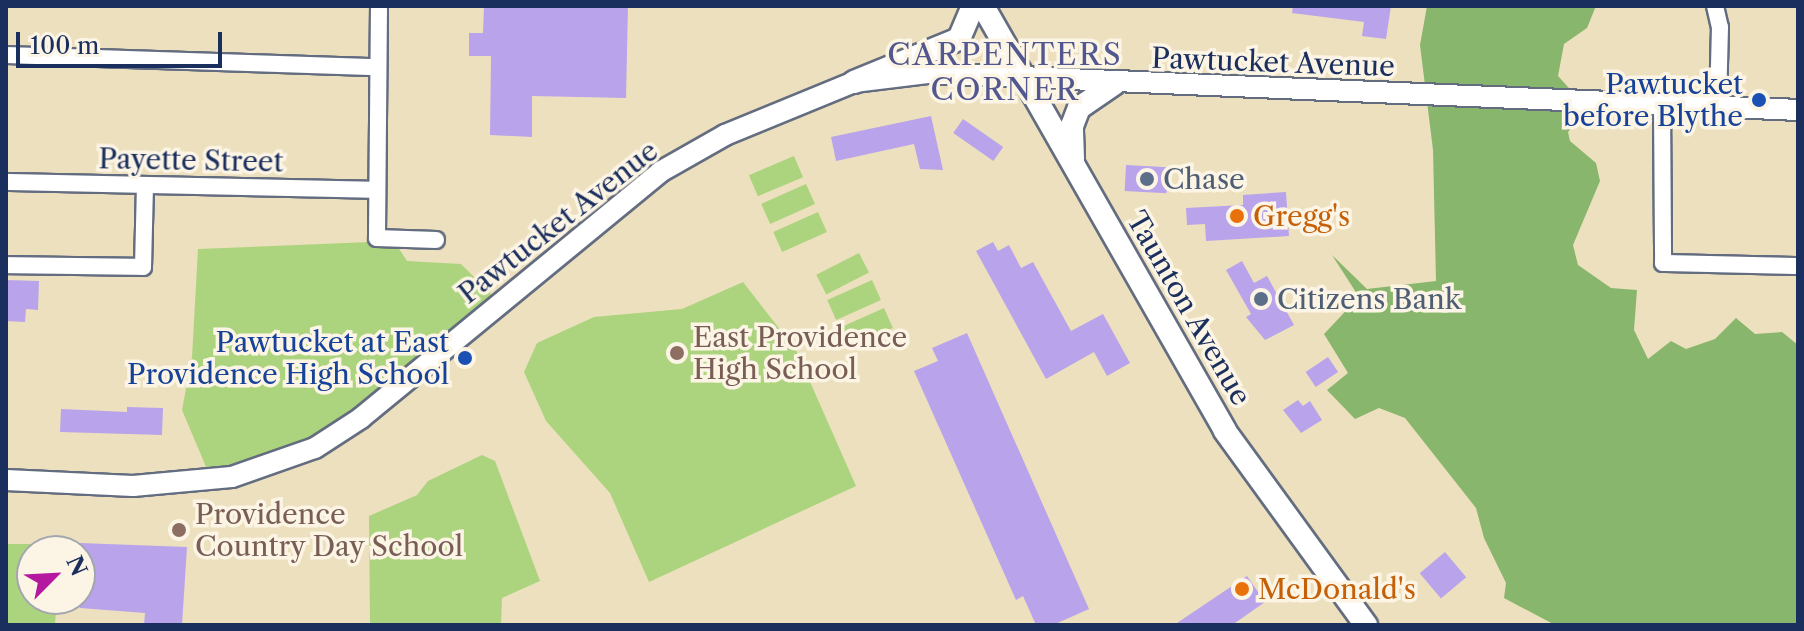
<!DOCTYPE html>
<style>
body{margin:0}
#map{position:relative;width:1804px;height:631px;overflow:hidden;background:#ede0be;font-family:"Libre Caslon Text",serif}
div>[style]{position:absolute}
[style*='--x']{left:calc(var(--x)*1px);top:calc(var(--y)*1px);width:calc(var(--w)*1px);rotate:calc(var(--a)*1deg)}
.green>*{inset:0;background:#acd47e;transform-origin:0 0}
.forest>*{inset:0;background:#89b66d}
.building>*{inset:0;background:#b9a3eb;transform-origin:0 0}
.roads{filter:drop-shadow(2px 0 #646d80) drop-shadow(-2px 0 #646d80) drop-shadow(0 2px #646d80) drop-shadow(0 -2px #646d80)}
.minor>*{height:16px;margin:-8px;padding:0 8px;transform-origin:8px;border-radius:8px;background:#fff}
.major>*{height:20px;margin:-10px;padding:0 10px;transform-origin:10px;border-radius:10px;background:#fff}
.highway>*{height:22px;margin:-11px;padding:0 11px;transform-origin:11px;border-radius:11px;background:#fff}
.dots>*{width:22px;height:22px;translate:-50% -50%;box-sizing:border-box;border:4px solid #fcf5e5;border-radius:50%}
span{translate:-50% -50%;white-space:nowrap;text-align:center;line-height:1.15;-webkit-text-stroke:7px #fcf5e5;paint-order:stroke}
.street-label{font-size:28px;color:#1b2f5e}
.transit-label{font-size:28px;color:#164399}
.right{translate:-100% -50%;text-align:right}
.service-label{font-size:28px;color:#4e5e75}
.left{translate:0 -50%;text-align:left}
.food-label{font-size:28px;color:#c56008}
.education-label{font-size:28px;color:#785e54}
.neighbourhood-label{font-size:30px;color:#52588f;letter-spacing:2px}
.frame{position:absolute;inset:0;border:8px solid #1b2f5e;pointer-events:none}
.north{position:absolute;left:16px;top:535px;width:80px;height:80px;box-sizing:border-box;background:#fcf5e5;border:2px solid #a2a6af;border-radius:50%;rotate:66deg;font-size:22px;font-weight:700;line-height:32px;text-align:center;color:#1b2f5e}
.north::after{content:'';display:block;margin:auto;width:28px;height:36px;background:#b5179e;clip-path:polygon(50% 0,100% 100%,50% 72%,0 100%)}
.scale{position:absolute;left:16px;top:32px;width:206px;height:36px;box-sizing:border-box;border:4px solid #1b2f5e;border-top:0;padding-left:10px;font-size:24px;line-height:28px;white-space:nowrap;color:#1b2f5e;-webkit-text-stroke:6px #fcf5e5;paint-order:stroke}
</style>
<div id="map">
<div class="green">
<div style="left:794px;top:156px;width:23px;height:49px;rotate:67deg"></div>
<div style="left:806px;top:184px;width:22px;height:49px;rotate:66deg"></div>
<div style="left:818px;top:212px;width:22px;height:49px;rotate:66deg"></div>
<div style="clip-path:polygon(394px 241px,407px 261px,461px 264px,503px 306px,331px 441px,212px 481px,182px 410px,192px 357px,198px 249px)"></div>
<div style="left:859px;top:253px;width:22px;height:48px;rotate:63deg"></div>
<div style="left:872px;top:280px;width:22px;height:49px;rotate:66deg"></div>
<div style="clip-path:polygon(743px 282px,796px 350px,856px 486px,649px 582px,610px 493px,546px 421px,524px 372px,537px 343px,594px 317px,682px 309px)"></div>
<div style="left:884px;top:308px;width:22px;height:49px;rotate:66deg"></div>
<div style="clip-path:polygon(482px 455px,495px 461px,540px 581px,502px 598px,501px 625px,370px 625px,369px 516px,417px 495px,428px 481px)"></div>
<div style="clip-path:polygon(6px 544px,52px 544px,57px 551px,32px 551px,32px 599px,57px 599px,55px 625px,6px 625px)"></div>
</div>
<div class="forest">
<div style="clip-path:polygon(1427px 6px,1596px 6px,1587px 28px,1564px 44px,1558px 76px,1588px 109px,1568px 132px,1570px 141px,1596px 163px,1600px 181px,1573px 245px,1578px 265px,1611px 288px,1637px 290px,1634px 330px,1648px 359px,1671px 341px,1686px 349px,1715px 339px,1736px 318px,1755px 334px,1782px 332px,1798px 345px,1798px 625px,1555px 625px,1504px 598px,1506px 583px,1484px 538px,1476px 508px,1405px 418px,1379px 408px,1355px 419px,1327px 390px,1348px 373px,1324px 334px,1359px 297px,1332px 255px,1367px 289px,1436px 281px,1433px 150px,1420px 45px)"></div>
</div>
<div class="building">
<div style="clip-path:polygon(484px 6px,628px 6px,626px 98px,532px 96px,532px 137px,490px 135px,491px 56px,469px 56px,469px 33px,483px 33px)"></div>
<div style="clip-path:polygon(1293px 6px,1391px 6px,1386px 39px,1362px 36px,1364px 22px,1292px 13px)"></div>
<div style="clip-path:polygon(931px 116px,943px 170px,920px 169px,914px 144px,836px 161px,831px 137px)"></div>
<div style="left:963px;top:119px;width:49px;height:17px;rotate:35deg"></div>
<div style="left:1126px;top:165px;width:42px;height:26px;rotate:3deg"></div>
<div style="clip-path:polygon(1286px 192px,1289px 236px,1206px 241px,1205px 224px,1187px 225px,1186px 208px,1243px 205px,1243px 195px)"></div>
<div style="clip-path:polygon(993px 242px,998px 251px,1009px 245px,1021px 268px,1033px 262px,1071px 331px,1103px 314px,1130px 363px,1107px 376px,1094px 352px,1046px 379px,976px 251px)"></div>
<div style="clip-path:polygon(1242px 261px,1254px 283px,1267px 276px,1294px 325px,1265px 340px,1246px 317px,1251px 314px,1226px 270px)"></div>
<div style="clip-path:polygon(6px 280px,39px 281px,38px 310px,26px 309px,25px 322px,6px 321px)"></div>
<div style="clip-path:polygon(967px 333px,1089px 609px,1053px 625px,1036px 625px,1023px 596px,1016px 600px,914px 371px,938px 361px,932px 348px)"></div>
<div style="left:1328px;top:357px;width:18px;height:27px;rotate:56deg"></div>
<div style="clip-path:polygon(1298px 400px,1303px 406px,1310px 401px,1322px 420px,1301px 433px,1283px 410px)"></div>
<div style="clip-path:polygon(127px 407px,163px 408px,162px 435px,60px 432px,61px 409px,127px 412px)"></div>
<div style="clip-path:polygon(80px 543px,187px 547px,182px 625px,144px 625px,145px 613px,80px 608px)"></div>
<div style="left:1445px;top:552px;width:33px;height:33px;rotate:50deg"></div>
<div style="clip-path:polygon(1247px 576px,1265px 602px,1232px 625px,1174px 625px)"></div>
</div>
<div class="roads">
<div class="minor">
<div style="--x:379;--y:6;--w:232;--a:90.5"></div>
<div style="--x:377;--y:238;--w:59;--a:1.9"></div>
<div style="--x:1715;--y:6;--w:22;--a:77"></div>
<div style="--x:1720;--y:27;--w:78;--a:91.5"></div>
<div style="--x:6;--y:55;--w:371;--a:1.9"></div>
<div style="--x:1662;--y:103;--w:160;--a:89.6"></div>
<div style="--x:1663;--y:263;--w:135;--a:1.3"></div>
<div style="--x:6;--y:182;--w:369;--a:1.2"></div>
<div style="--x:6;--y:265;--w:137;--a:0.8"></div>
<div style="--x:143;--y:267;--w:81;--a:-88.6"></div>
</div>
<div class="major">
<div style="--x:6;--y:480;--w:127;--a:2.7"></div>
<div style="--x:133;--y:486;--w:99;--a:-5.2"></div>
<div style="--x:232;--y:477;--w:88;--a:-19.3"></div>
<div style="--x:315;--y:448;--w:55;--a:-33.1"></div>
<div style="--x:361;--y:418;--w:387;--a:-39.4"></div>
<div style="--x:660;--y:172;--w:75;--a:-29.6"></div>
<div style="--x:725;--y:135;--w:139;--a:-22.3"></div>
<div style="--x:854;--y:82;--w:74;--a:-7"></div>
<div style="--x:927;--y:73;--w:872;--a:2.43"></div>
</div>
<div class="highway">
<div style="--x:983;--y:6;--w:489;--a:60.3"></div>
<div style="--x:1225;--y:431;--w:240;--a:54"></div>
<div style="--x:854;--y:82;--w:113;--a:-22.3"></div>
<div style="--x:959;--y:39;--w:36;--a:-67"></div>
<div style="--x:1073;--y:159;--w:33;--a:-92"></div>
<div style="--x:1072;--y:126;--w:19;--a:-69"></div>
<div style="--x:1079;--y:108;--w:42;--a:-34.4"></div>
</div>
</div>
<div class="dots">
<div style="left:1759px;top:100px;background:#1a4fb4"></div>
<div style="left:1147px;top:179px;background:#5c6f8a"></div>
<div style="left:1237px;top:216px;background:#e8710a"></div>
<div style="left:1261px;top:299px;background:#5c6f8a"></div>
<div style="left:677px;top:353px;background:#8d6e63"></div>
<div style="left:465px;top:358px;background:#1a4fb4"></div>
<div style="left:179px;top:530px;background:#8d6e63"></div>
<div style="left:1242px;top:589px;background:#e8710a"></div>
</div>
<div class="street-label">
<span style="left:1273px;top:62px;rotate:2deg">Pawtucket Avenue</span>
<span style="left:191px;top:160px;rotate:1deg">Payette Street</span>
<span style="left:558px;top:222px;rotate:-38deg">Pawtucket Avenue</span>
<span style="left:1189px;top:308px;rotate:60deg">Taunton Avenue</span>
</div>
<div class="transit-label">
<span class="right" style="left:1743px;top:100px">Pawtucket<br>before Blythe</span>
<span class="right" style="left:449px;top:358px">Pawtucket at East<br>Providence High School</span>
</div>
<div class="service-label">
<span class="left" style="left:1163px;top:179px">Chase</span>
<span class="left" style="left:1277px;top:299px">Citizens Bank</span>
</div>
<div class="food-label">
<span class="left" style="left:1253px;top:216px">Gregg's</span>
<span class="left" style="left:1258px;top:589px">McDonald's</span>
</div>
<div class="education-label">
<span class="left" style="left:693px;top:353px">East Providence<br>High School</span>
<span class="left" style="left:195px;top:530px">Providence<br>Country Day School</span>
</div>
<div class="neighbourhood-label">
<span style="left:1005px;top:72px">CARPENTERS<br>CORNER</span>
</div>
<div class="frame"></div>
<div class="north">N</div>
<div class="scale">100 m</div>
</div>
